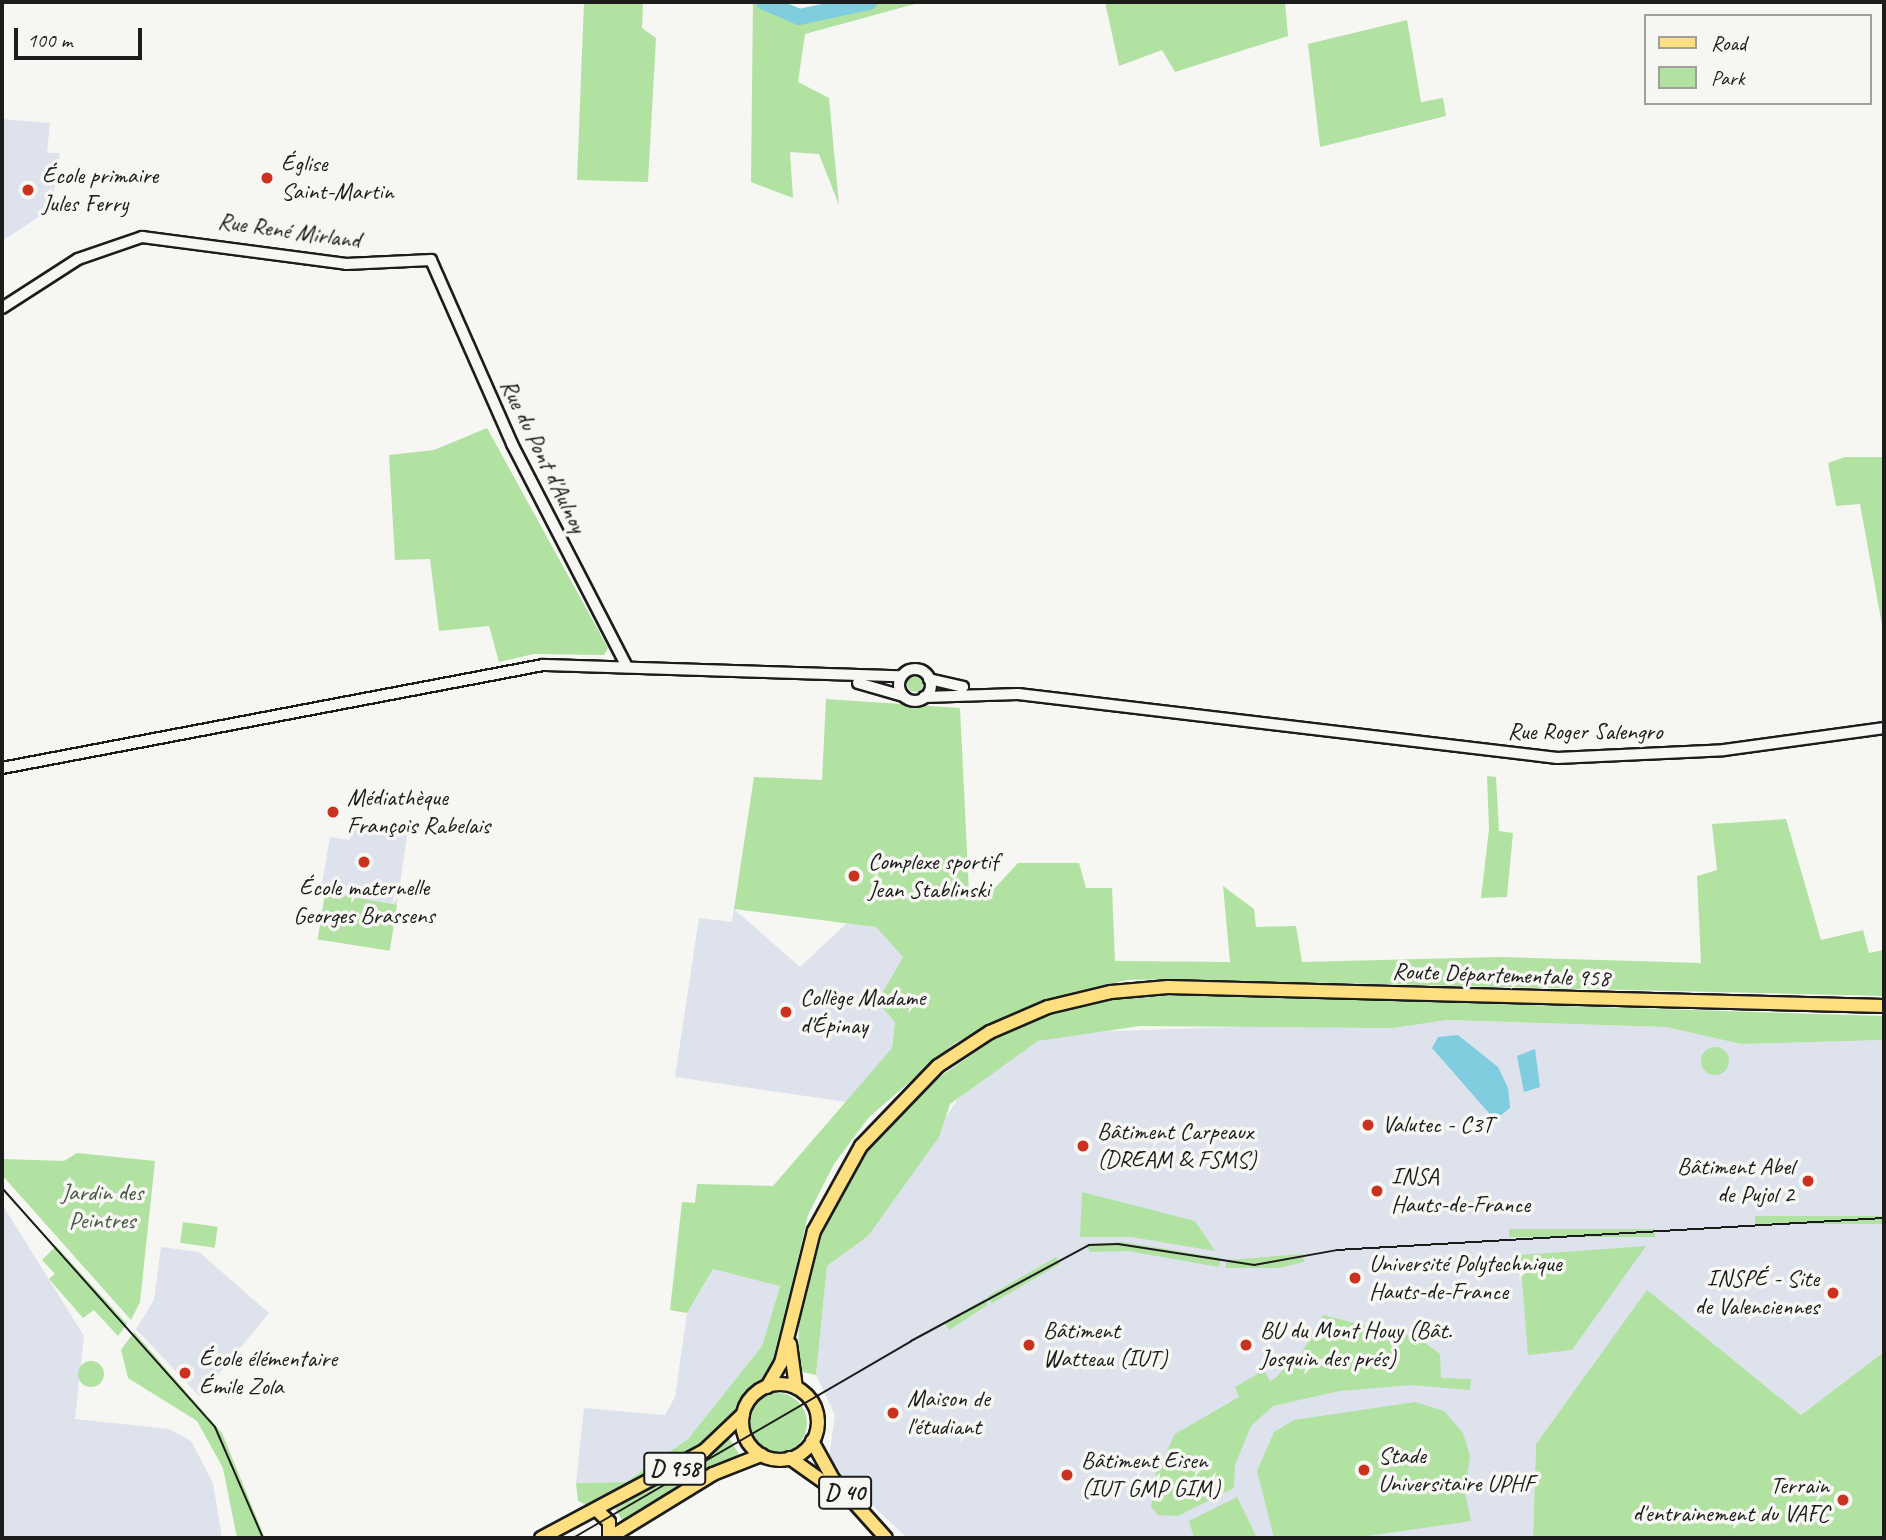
<!DOCTYPE html>
<meta charset="utf-8">
<style>
body{margin:0}
#map{position:relative;width:1886px;height:1540px;overflow:hidden;background:#f6f6f2;font-family:Caveat,sans-serif}
div>[style]{position:absolute}
[style*='--x']{left:calc(var(--x)*1px);top:calc(var(--y)*1px);width:calc(var(--w)*1px);rotate:calc(var(--a)*1deg)}
.built>*{inset:0;background:#dde2ed}
.green>*{inset:0;background:#b1e2a2;transform-origin:0 0}
.round{border-radius:50%}
.water>*{inset:0;background:#7fcdde}
.river>*{height:16px;margin:-8px;padding:0 8px;transform-origin:8px;border-radius:8px;background:#7fcdde}
.roads{filter:drop-shadow(2px 0 #1c1c1c) drop-shadow(-2px 0 #1c1c1c) drop-shadow(0 2px #1c1c1c) drop-shadow(0 -2px #1c1c1c)}
.minor>*{height:10px;margin:-5px;padding:0 5px;transform-origin:5px;border-radius:5px;background:#f6f6f2}
.minor>.ring{margin:-5px;padding:0;box-sizing:content-box;background:none;border:10px solid #f6f6f2;border-radius:50%}
.major>*{height:12px;margin:-6px;padding:0 6px;transform-origin:6px;border-radius:6px;background:#fddf80}
.major>.ring{margin:-6px;padding:0;box-sizing:content-box;background:none;border:12px solid #fddf80;border-radius:50%}
.tram>*{height:2px;margin:-1px;padding:0 1px;transform-origin:1px;border-radius:1px;background:#1c1c1c}
.dots>*{width:19px;height:19px;translate:-50% -50%;box-sizing:border-box;border:4px solid #f6f6f2;border-radius:50%}
span{translate:-50% -50%;white-space:nowrap;text-align:center;line-height:1.15;-webkit-text-stroke:7px #f6f6f2;paint-order:stroke}
.shield-label span{padding:2px 5px;background:#f6f6f2;border:2px solid;border-radius:5px;-webkit-text-stroke-width:0}
.shield-label{font-size:23px;color:#1c1c1c;font-weight:700}
.poi-label{font-size:24px;color:#1c1c1c}
.left{translate:0 -50%;text-align:left}
.right{translate:-100% -50%;text-align:right}
.street-label{font-size:24px;color:#1c1c1c}
.park-label{font-size:24px;color:#495744}
.frame{position:absolute;inset:0;border:4px solid #1c1c1c;pointer-events:none}
.legend{position:absolute;left:1644px;top:14px;width:228px;height:91px;box-sizing:border-box;background:#f6f6f2;border:2px solid #9f9f9c;margin:0;padding:9px 12px;list-style:none;font-size:21px;color:#1c1c1c}
.legend li{display:flex;align-items:center;gap:14px;height:35px}
.legend b{width:35px;border:2px solid #9f9f9c}
.scale{position:absolute;left:14px;top:28px;width:128px;height:32px;box-sizing:border-box;border:4px solid #1c1c1c;border-top:0;padding-left:9px;font-size:21px;line-height:24px;white-space:nowrap;color:#1c1c1c;-webkit-text-stroke:5px #f6f6f2;paint-order:stroke}
</style>
<div id="map">
<div class="built">
<div style="clip-path:polygon(2px 119px,50px 123px,47px 153px,60px 153px,51px 209px,2px 241px)"></div>
<div style="clip-path:polygon(409px 822px,397px 904px,320px 895px,330px 837px,349px 840px,356px 827px)"></div>
<div style="clip-path:polygon(734px 909px,800px 967px,847px 923px,876px 927px,903px 957px,877px 1002px,895px 1022px,892px 1048px,847px 1102px,675px 1077px,699px 918px,732px 922px)"></div>
<div style="clip-path:polygon(1446px 1020px,1666px 1027px,1741px 1044px,1884px 1040px,1884px 1352px,1801px 1415px,1647px 1291px,1536px 1444px,1533px 1538px,907px 1538px,842px 1476px,829px 1457px,835px 1415px,816px 1375px,827px 1266px,868px 1236px,963px 1091px,1038px 1041px,1086px 1032px)"></div>
<div style="clip-path:polygon(2px 1204px,84px 1336px,75px 1419px,169px 1429px,191px 1441px,213px 1483px,222px 1538px,2px 1538px)"></div>
<div style="clip-path:polygon(161px 1247px,199px 1252px,269px 1313px,200px 1397px,136px 1329px,154px 1300px)"></div>
<div style="clip-path:polygon(713px 1269px,780px 1285px,762px 1346px,688px 1439px,626px 1482px,576px 1483px,584px 1408px,665px 1415px,675px 1397px,687px 1313px)"></div>
</div>
<div class="green">
<div style="clip-path:polygon(584px 2px,643px 2px,642px 28px,656px 38px,648px 182px,577px 180px)"></div>
<div style="clip-path:polygon(753px 2px,804px 11px,851px 2px,922px 2px,805px 34px,798px 82px,829px 98px,839px 205px,819px 154px,790px 152px,793px 198px,751px 182px)"></div>
<div style="clip-path:polygon(1105px 2px,1285px 2px,1288px 36px,1175px 72px,1162px 50px,1119px 66px)"></div>
<div style="clip-path:polygon(1407px 20px,1421px 102px,1443px 98px,1446px 116px,1320px 147px,1308px 44px)"></div>
<div style="clip-path:polygon(487px 428px,608px 648px,604px 655px,534px 654px,499px 662px,489px 626px,439px 631px,430px 559px,395px 560px,389px 455px,434px 450px)"></div>
<div style="clip-path:polygon(1845px 457px,1884px 457px,1882px 625px,1860px 504px,1836px 506px,1828px 463px)"></div>
<div class="round" style="left:907px;top:676px;width:16px;height:16px"></div>
<div style="clip-path:polygon(826px 699px,960px 708px,969px 892px,993px 890px,1018px 863px,1079px 863px,1086px 888px,1112px 888px,1115px 961px,1230px 962px,1223px 886px,1254px 909px,1256px 927px,1296px 926px,1302px 962px,1500px 957px,1701px 963px,1697px 876px,1717px 870px,1712px 824px,1786px 819px,1821px 940px,1863px 930px,1869px 953px,1884px 950px,1884px 996px,1170px 979px,1127px 980px,1040px 1001px,955px 1043px,869px 1117px,834px 1164px,808px 1215px,772px 1375px,744px 1395px,734px 1421px,719px 1436px,591px 1507px,578px 1501px,576px 1483px,626px 1482px,688px 1439px,762px 1346px,780px 1286px,713px 1269px,687px 1313px,670px 1310px,682px 1202px,695px 1203px,697px 1184px,773px 1186px,892px 1048px,895px 1022px,877px 1002px,903px 957px,876px 927px,734px 909px,754px 777px,822px 780px)"></div>
<div style="clip-path:polygon(1487px 776px,1496px 777px,1499px 831px,1513px 833px,1507px 897px,1481px 898px,1489px 829px)"></div>
<div style="left:325px;top:893px;width:73px;height:47px;rotate:9deg"></div>
<div style="clip-path:polygon(1181px 994px,1884px 1016px,1884px 1040px,1741px 1044px,1666px 1027px,1446px 1020px,1393px 1028px,1140px 1026px,1038px 1041px,950px 1104px,939px 1137px,868px 1236px,827px 1266px,816px 1375px,797px 1371px,800px 1297px,815px 1242px,871px 1145px,909px 1098px,1002px 1034px,1048px 1014px,1097px 999px)"></div>
<div class="round" style="left:1701px;top:1047px;width:28px;height:28px"></div>
<div style="clip-path:polygon(77px 1153px,155px 1161px,140px 1302px,131px 1320px,2px 1175px,2px 1159px,64px 1161px)"></div>
<div style="clip-path:polygon(1082px 1192px,1195px 1221px,1215px 1251px,1131px 1237px,1080px 1237px)"></div>
<div style="left:1884px;top:1216px;width:8px;height:129px;rotate:90deg"></div>
<div style="left:183px;top:1222px;width:35px;height:21px;rotate:8deg"></div>
<div style="left:1655px;top:1229px;width:8px;height:146px;rotate:90deg"></div>
<div style="clip-path:polygon(1123px 1242px,1221px 1258px,1219px 1267px,1128px 1251px,1090px 1252px,1086px 1244px)"></div>
<div style="clip-path:polygon(56px 1246px,127px 1324px,118px 1336px,94px 1310px,83px 1318px,49px 1279px,55px 1274px,42px 1260px)"></div>
<div style="clip-path:polygon(1646px 1246px,1572px 1350px,1528px 1355px,1520px 1255px)"></div>
<div style="clip-path:polygon(1303px 1254px,1304px 1262px,1279px 1268px,1225px 1268px,1227px 1260px)"></div>
<div style="left:1056px;top:1257px;width:8px;height:79px;rotate:60deg"></div>
<div style="clip-path:polygon(1647px 1290px,1801px 1415px,1884px 1352px,1884px 1538px,1533px 1538px,1536px 1444px)"></div>
<div style="clip-path:polygon(985px 1299px,988px 1305px,949px 1330px,944px 1322px)"></div>
<div style="clip-path:polygon(1323px 1315px,1386px 1331px,1388px 1339px,1413px 1334px,1440px 1354px,1441px 1378px,1471px 1379px,1470px 1390px,1411px 1385px,1339px 1391px,1273px 1406px,1251px 1426px,1235px 1465px,1234px 1488px,1178px 1516px,1158px 1515px,1151px 1507px,1156px 1473px,1175px 1434px,1239px 1397px,1235px 1387px,1264px 1370px,1270px 1381px,1276px 1378px,1295px 1355px,1299px 1358px)"></div>
<div style="clip-path:polygon(134px 1332px,222px 1433px,265px 1538px,237px 1538px,223px 1468px,197px 1421px,128px 1378px,121px 1350px)"></div>
<div class="round" style="left:78px;top:1361px;width:26px;height:26px"></div>
<div class="round" style="left:747px;top:1393px;width:60px;height:60px"></div>
<div style="clip-path:polygon(1415px 1402px,1444px 1411px,1463px 1433px,1470px 1456px,1465px 1492px,1471px 1521px,1354px 1538px,1274px 1538px,1257px 1471px,1274px 1432px,1294px 1420px)"></div>
<div style="left:729px;top:1438px;width:22px;height:134px;rotate:58deg"></div>
<div style="clip-path:polygon(1237px 1497px,1257px 1538px,1194px 1538px,1189px 1521px)"></div>
</div>
<div class="water">
<div style="clip-path:polygon(1458px 1035px,1498px 1067px,1508px 1088px,1510px 1108px,1495px 1120px,1432px 1048px,1438px 1037px)"></div>
<div style="clip-path:polygon(1535px 1049px,1540px 1087px,1524px 1092px,1517px 1056px)"></div>
</div>
<div class="river">
<div style="--x:764;--y:2;--w:38;--a:23"></div>
<div style="--x:799;--y:17;--w:72;--a:-12.1"></div>
</div>
<div class="roads">
<div class="minor">
<div style="--x:2;--y:308;--w:90;--a:-32.8"></div>
<div style="--x:78;--y:259;--w:68;--a:-19"></div>
<div style="--x:142;--y:237;--w:206;--a:7.5"></div>
<div style="--x:346;--y:264;--w:85;--a:-2.7"></div>
<div style="--x:431;--y:260;--w:201;--a:66.2"></div>
<div style="--x:512;--y:444;--w:251;--a:62.7"></div>
<div class="ring" style="left:899px;top:669px;width:22px;height:22px"></div>
<div style="--x:929;--y:679;--w:35;--a:13"></div>
<div style="--x:858;--y:683;--w:47;--a:16.1"></div>
<div style="--x:924;--y:697;--w:94;--a:-1.8"></div>
<div style="--x:1018;--y:694;--w:543;--a:6.77"></div>
<div style="--x:1557;--y:758;--w:167;--a:-2.7"></div>
<div style="--x:1724;--y:750;--w:162;--a:-7.8"></div>
<div style="--x:2;--y:768;--w:551;--a:-10.78"></div>
<div style="--x:543;--y:665;--w:358;--a:1.8"></div>
</div>
<div class="major">
<div style="--x:790;--y:1344;--w:44;--a:82.2"></div>
<div class="ring" style="left:742px;top:1384px;width:64px;height:64px"></div>
<div style="--x:767;--y:1387;--w:28;--a:-60"></div>
<div style="--x:781;--y:1363;--w:136;--a:-76"></div>
<div style="--x:814;--y:1231;--w:97;--a:-61.1"></div>
<div style="--x:861;--y:1146;--w:111;--a:-46.1"></div>
<div style="--x:938;--y:1066;--w:62;--a:-33.2"></div>
<div style="--x:990;--y:1032;--w:63;--a:-23.3"></div>
<div style="--x:1048;--y:1007;--w:65;--a:-13.4"></div>
<div style="--x:1111;--y:992;--w:57;--a:-5"></div>
<div style="--x:1168;--y:987;--w:716;--a:1.52"></div>
<div style="--x:812;--y:1441;--w:43;--a:61.1"></div>
<div style="--x:833;--y:1479;--w:79;--a:48.1"></div>
<div style="--x:790;--y:1458;--w:52;--a:35.5"></div>
<div style="--x:597;--y:1510;--w:17;--a:45"></div>
<div style="--x:609;--y:1522;--w:16;--a:90"></div>
<div style="--x:541;--y:1538;--w:185;--a:-28.1"></div>
<div style="--x:704;--y:1451;--w:54;--a:-43.5"></div>
<div style="--x:609;--y:1538;--w:122;--a:-31.6"></div>
<div style="--x:713;--y:1474;--w:52;--a:-21.6"></div>
</div>
</div>
<div class="tram">
<div style="--x:2;--y:1188;--w:320;--a:48.3"></div>
<div style="--x:215;--y:1427;--w:121;--a:66.6"></div>
<div style="--x:573;--y:1538;--w:391;--a:-30.2"></div>
<div style="--x:911;--y:1341;--w:202;--a:-28.3"></div>
<div style="--x:1089;--y:1245;--w:29;--a:-2"></div>
<div style="--x:1118;--y:1244;--w:138;--a:8.8"></div>
<div style="--x:1254;--y:1265;--w:84;--a:-10.2"></div>
<div style="--x:1337;--y:1250;--w:548;--a:-3.35"></div>
</div>
<div class="dots">
<div style="left:267px;top:178px;background:#c8321e"></div>
<div style="left:28px;top:190px;background:#c8321e"></div>
<div style="left:333px;top:812px;background:#c8321e"></div>
<div style="left:364px;top:862px;background:#c8321e"></div>
<div style="left:854px;top:876px;background:#c8321e"></div>
<div style="left:786px;top:1012px;background:#c8321e"></div>
<div style="left:1368px;top:1125px;background:#c8321e"></div>
<div style="left:1083px;top:1146px;background:#c8321e"></div>
<div style="left:1808px;top:1181px;background:#c8321e"></div>
<div style="left:1377px;top:1191px;background:#c8321e"></div>
<div style="left:1355px;top:1278px;background:#c8321e"></div>
<div style="left:1833px;top:1293px;background:#c8321e"></div>
<div style="left:1029px;top:1345px;background:#c8321e"></div>
<div style="left:1246px;top:1345px;background:#c8321e"></div>
<div style="left:185px;top:1373px;background:#c8321e"></div>
<div style="left:893px;top:1413px;background:#c8321e"></div>
<div style="left:1364px;top:1470px;background:#c8321e"></div>
<div style="left:1067px;top:1475px;background:#c8321e"></div>
<div style="left:1843px;top:1500px;background:#c8321e"></div>
</div>
<div class="shield-label">
<span style="left:675px;top:1469px">D 958</span>
<span style="left:845px;top:1493px">D 40</span>
</div>
<div class="poi-label">
<span class="left" style="left:281px;top:178px">Église<br>Saint-Martin</span>
<span class="left" style="left:42px;top:190px">École primaire<br>Jules Ferry</span>
<span class="left" style="left:347px;top:812px">Médiathèque<br>François Rabelais</span>
<span class="left" style="left:868px;top:876px">Complexe sportif<br>Jean Stablinski</span>
<span style="left:364px;top:902px">École maternelle<br>Georges Brassens</span>
<span class="left" style="left:800px;top:1012px">Collège Madame<br>d'Épinay</span>
<span class="left" style="left:1382px;top:1125px">Valutec - C3T</span>
<span class="left" style="left:1097px;top:1146px">Bâtiment Carpeaux<br>(DREAM &amp; FSMS)</span>
<span class="right" style="left:1794px;top:1181px">Bâtiment Abel<br>de Pujol 2</span>
<span class="left" style="left:1391px;top:1191px">INSA<br>Hauts-de-France</span>
<span class="left" style="left:1369px;top:1278px">Université Polytechnique<br>Hauts-de-France</span>
<span class="right" style="left:1819px;top:1293px">INSPÉ - Site<br>de Valenciennes</span>
<span class="left" style="left:1043px;top:1345px">Bâtiment<br>Watteau (IUT)</span>
<span class="left" style="left:1260px;top:1345px">BU du Mont Houy (Bât.<br>Josquin des prés)</span>
<span class="left" style="left:199px;top:1373px">École élémentaire<br>Émile Zola</span>
<span class="left" style="left:907px;top:1413px">Maison de<br>l'étudiant</span>
<span class="left" style="left:1378px;top:1470px">Stade<br>Universitaire UPHF</span>
<span class="left" style="left:1081px;top:1475px">Bâtiment Eisen<br>(IUT GMP GIM)</span>
<span class="right" style="left:1829px;top:1500px">Terrain<br>d'entrainement du VAFC</span>
</div>
<div class="street-label">
<span style="left:289px;top:231px;rotate:8deg">Rue René Mirland</span>
<span style="left:543px;top:456px;rotate:64deg">Rue du Pont d'Aulnoy</span>
<span style="left:1585px;top:732px">Rue Roger Salengro</span>
<span style="left:1501px;top:975px;rotate:2deg">Route Départementale 958</span>
</div>
<div class="park-label">
<span style="left:102px;top:1207px">Jardin des<br>Peintres</span>
</div>
<div class="frame"></div>
<ul class="legend">
<li><b style="height:9px;background:#fddf80"></b>Road</li>
<li><b style="height:19px;background:#b1e2a2"></b>Park</li>
</ul>
<div class="scale">100 m</div>
</div>
